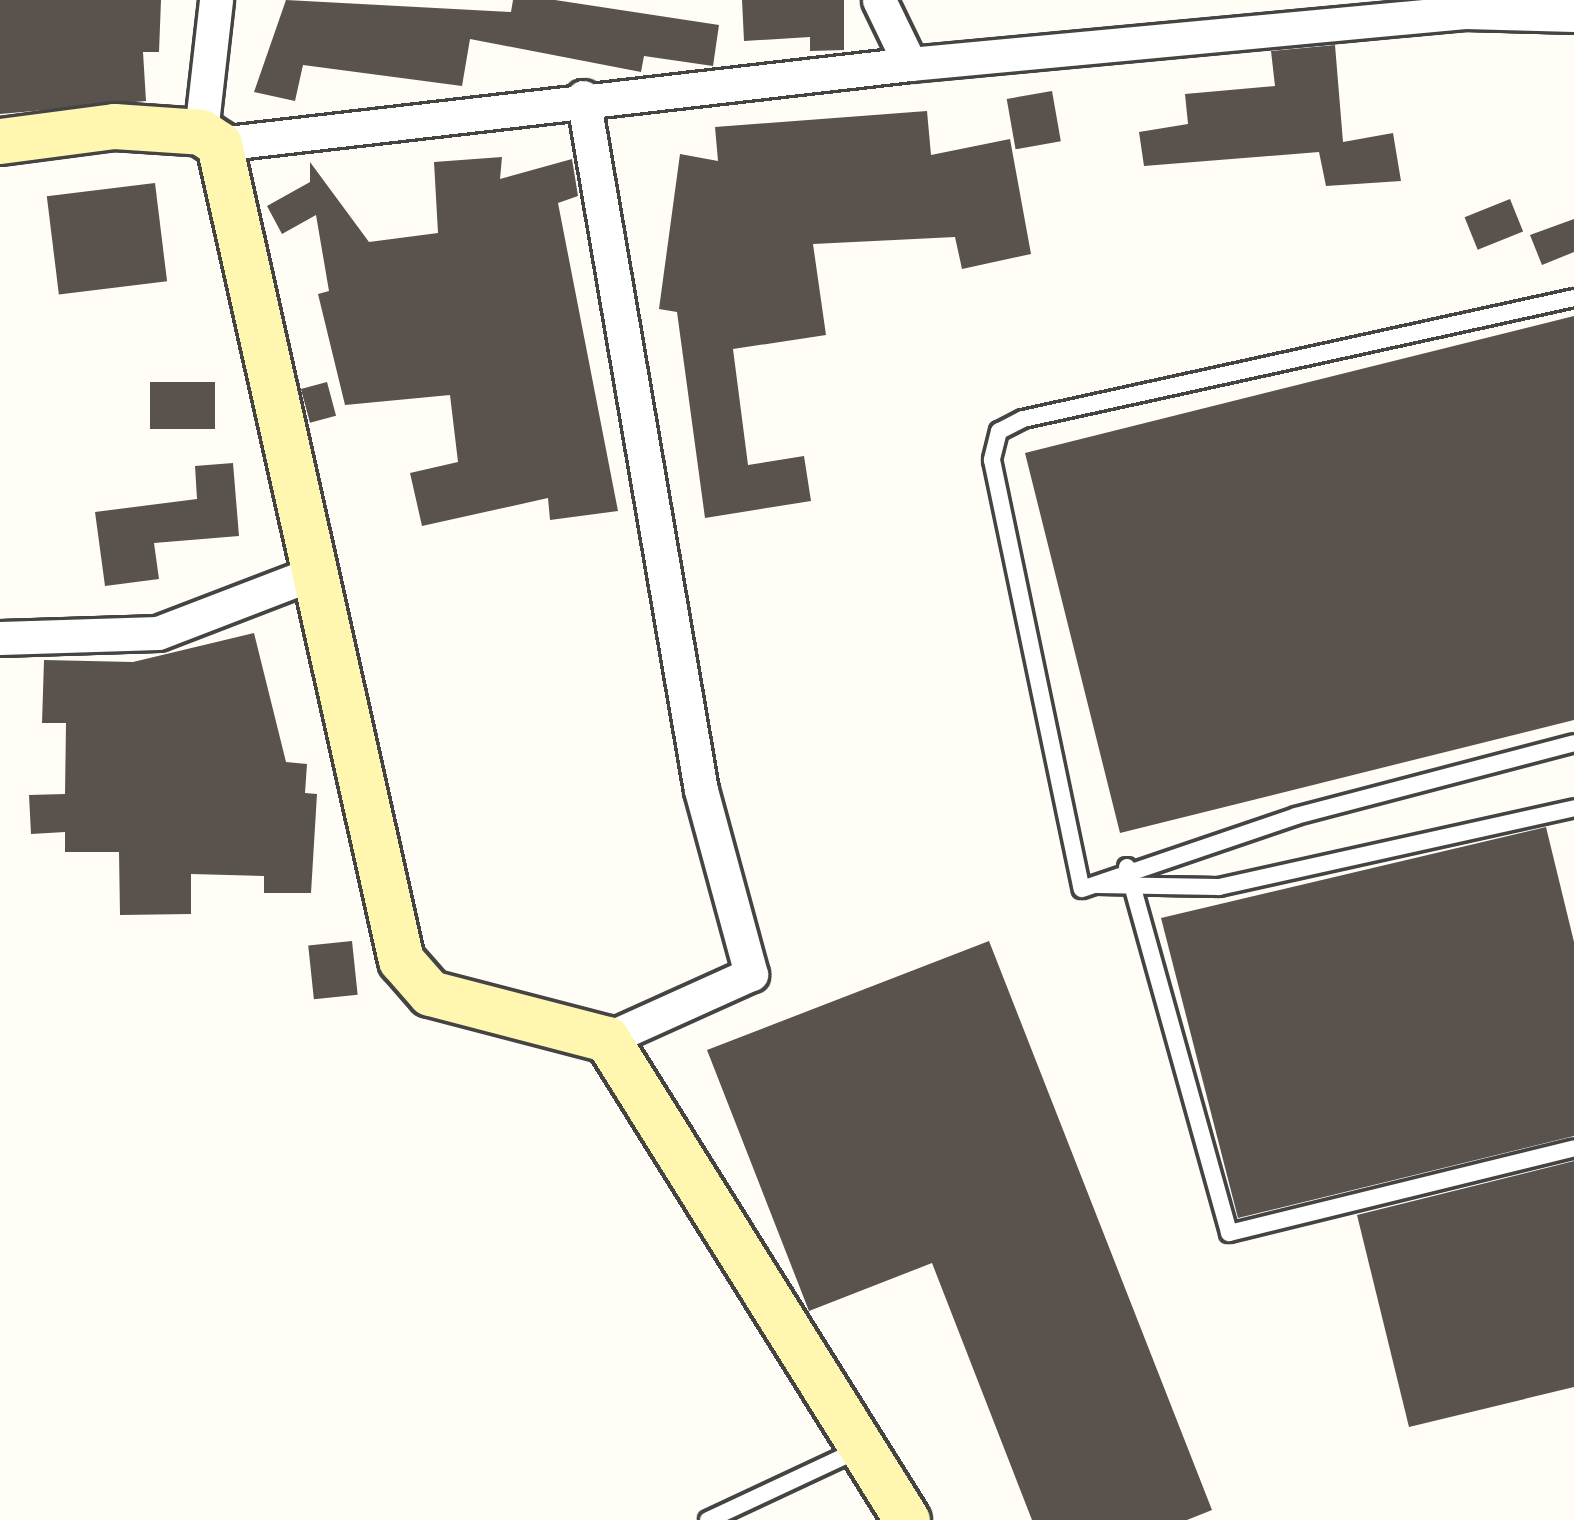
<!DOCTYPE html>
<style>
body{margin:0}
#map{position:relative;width:1574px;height:1520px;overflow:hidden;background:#fffdf5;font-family:Literata,serif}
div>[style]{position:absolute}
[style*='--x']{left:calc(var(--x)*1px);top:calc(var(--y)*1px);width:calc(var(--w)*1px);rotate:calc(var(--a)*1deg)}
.building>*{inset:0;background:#5a524d;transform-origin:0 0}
.roads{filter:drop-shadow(3px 0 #444) drop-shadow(-3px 0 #444) drop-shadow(0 3px #444) drop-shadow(0 -3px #444)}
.lane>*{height:16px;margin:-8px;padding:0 8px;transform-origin:8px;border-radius:8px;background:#fff}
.street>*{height:33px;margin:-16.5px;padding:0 16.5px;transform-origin:16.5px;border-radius:16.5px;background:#fff}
.secondary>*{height:45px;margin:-22.5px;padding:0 22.5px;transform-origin:22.5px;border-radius:22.5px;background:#fff6b0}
span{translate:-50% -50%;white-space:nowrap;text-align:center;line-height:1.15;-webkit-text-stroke:12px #fff;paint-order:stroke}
</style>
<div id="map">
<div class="building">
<div style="clip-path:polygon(0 0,161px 0,159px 52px,143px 52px,146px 101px,0 114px)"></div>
<div style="clip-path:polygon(286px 0,511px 12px,513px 0,555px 0,719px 25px,713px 66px,644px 56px,641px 72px,470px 39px,462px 86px,303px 65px,295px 101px,254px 92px)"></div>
<div style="clip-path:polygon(742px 0,844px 0,844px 50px,810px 51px,810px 37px,744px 41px)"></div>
<div style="clip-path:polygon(1335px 45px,1343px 142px,1393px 133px,1401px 181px,1326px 186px,1319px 152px,1144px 166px,1139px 132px,1188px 124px,1185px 94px,1275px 86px,1271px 51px)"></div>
<div style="left:1052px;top:91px;width:51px;height:46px;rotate:80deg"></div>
<div style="clip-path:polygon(927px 111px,931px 155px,1010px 139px,1031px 254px,962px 269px,955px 237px,813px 244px,826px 335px,733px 349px,748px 465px,804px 456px,811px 501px,705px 518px,677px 312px,659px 309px,680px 154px,718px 161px,715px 127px)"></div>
<div style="clip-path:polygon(502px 157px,500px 179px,572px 159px,578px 196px,558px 203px,618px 511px,550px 520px,548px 498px,422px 526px,410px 473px,458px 462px,450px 395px,345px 405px,318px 294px,329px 291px,316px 215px,282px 234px,267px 206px,310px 182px,310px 162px,369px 242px,438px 233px,434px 162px)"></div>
<div style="left:155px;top:183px;width:99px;height:109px;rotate:83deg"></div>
<div style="left:1510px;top:199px;width:35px;height:49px;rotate:68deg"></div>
<div style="clip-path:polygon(1574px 219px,1574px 252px,1542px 265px,1530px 235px)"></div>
<div style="clip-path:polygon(1574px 316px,1574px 720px,1120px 833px,1025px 453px)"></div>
<div style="left:150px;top:382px;width:65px;height:47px"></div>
<div style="left:327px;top:382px;width:35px;height:27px;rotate:75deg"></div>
<div style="clip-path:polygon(233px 463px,239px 536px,154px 543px,159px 579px,105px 586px,95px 512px,197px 499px,195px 466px)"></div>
<div style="clip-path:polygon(254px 633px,286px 762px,307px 764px,305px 793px,317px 794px,311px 893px,264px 893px,264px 876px,191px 874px,191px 914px,120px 915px,119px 852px,65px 852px,65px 832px,31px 834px,29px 795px,65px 794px,66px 723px,42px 723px,44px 660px,133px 662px)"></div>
<div style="clip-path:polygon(1546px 827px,1574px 942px,1574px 1136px,1238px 1218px,1161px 918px)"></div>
<div style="left:352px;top:941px;width:54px;height:44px;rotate:84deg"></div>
<div style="clip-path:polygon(989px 941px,1212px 1510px,1187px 1520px,1032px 1520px,932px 1263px,809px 1311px,707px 1050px)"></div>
<div style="clip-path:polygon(1574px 1161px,1574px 1387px,1409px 1427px,1357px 1215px)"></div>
</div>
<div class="roads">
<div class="lane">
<div style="--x:1574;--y:298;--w:564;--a:167.61"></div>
<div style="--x:1023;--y:419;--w:27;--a:153"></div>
<div style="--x:999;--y:431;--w:30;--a:104"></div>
<div style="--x:992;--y:460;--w:438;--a:78.2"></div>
<div style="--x:1082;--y:889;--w:226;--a:-18.8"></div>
<div style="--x:1296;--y:816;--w:287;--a:-14.7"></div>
<div style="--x:1127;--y:867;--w:380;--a:74.4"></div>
<div style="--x:1229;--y:1233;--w:355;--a:-13.8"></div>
<div style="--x:1097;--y:885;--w:122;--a:0.9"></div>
<div style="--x:1219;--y:887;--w:364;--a:-12.5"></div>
<div style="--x:708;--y:1520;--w:168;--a:-25"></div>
</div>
<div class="street">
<div style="--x:879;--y:0;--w:71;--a:64.2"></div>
<div style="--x:583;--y:97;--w:703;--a:80.34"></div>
<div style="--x:701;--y:790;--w:191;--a:74.8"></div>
<div style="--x:751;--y:974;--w:158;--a:155.7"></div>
<div style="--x:201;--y:132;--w:133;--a:-83.5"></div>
<div style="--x:219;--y:144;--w:696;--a:-6.6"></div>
<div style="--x:910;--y:64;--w:557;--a:-5.35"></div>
<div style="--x:1465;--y:12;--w:109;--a:1.6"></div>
<div style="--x:0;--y:638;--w:158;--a:-1.8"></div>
<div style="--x:158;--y:633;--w:162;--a:-21"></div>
</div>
<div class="secondary">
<div style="--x:0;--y:141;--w:115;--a:-7.5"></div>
<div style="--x:114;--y:126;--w:87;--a:3.9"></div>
<div style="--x:201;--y:132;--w:22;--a:34"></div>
<div style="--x:219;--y:144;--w:836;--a:77.43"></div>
<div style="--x:401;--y:960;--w:44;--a:48.7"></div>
<div style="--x:430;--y:993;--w:183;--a:14.6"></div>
<div style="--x:607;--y:1039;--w:567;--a:58.05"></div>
</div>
</div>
</div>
